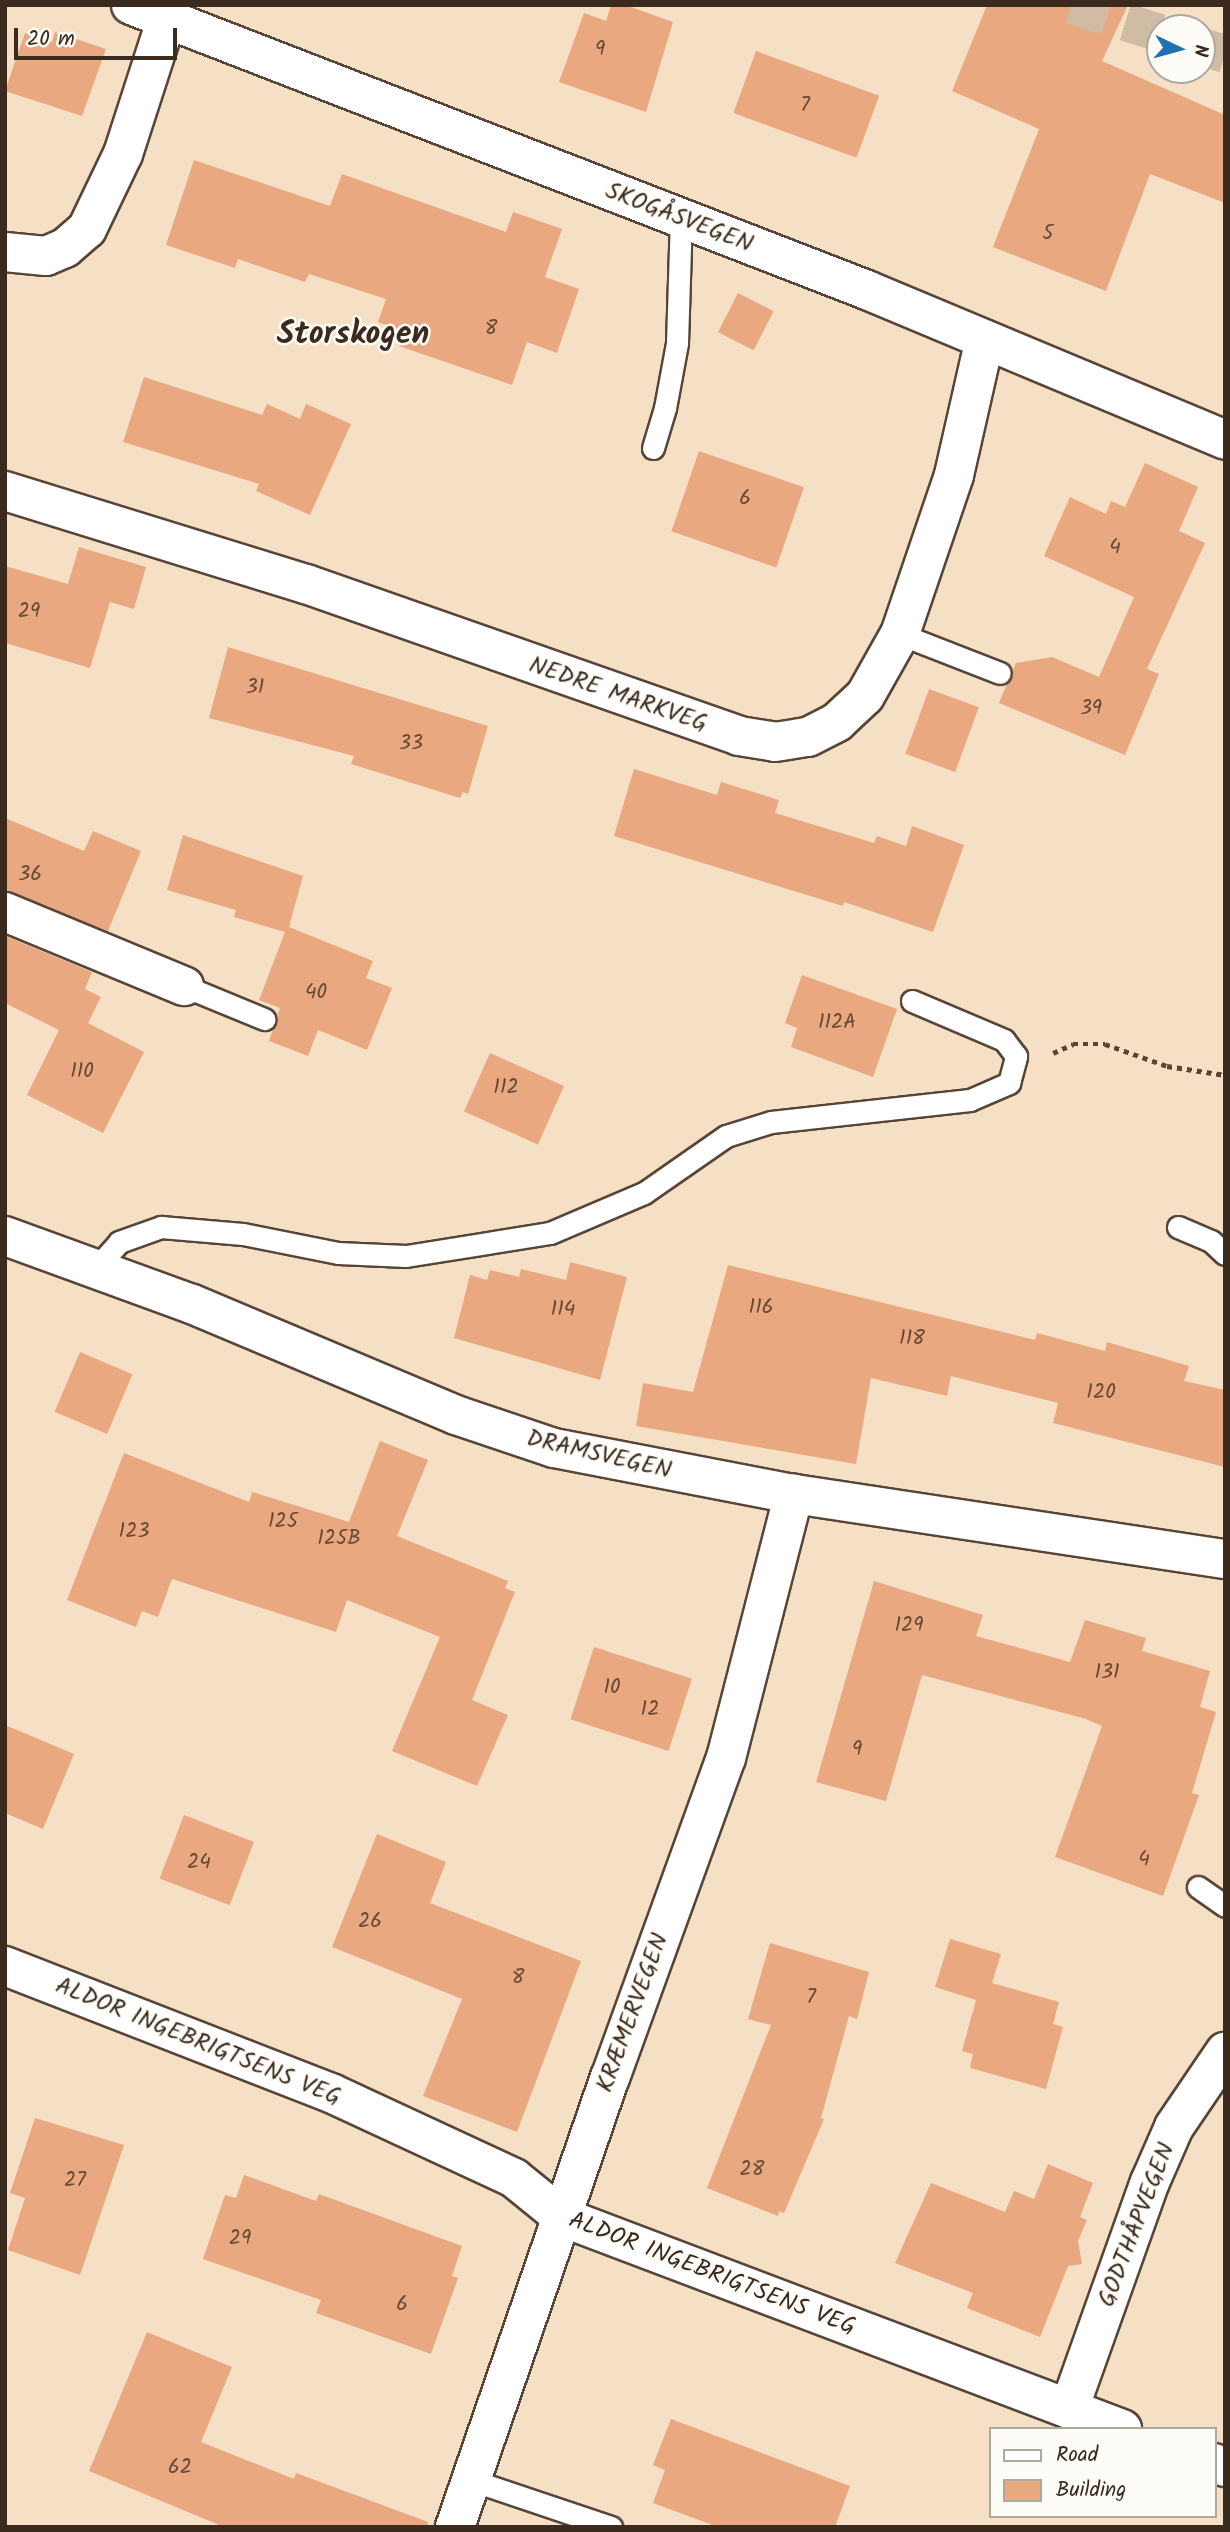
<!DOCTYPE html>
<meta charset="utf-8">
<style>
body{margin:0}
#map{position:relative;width:1230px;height:2532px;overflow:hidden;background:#f5dfc5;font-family:Kalam,sans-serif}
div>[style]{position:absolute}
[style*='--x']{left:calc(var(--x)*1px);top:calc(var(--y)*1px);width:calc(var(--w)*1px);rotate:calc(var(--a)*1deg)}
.building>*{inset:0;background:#e9a880;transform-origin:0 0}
.primary-tunnel>*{height:38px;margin-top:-19px;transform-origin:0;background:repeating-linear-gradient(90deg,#d0bba4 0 38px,transparent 0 57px)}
.path>*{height:4.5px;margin-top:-2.25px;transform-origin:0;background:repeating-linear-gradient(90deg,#574537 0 5px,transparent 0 10px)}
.roads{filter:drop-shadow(2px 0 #574537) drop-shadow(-2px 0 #574537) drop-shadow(0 2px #574537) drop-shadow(0 -2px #574537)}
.lane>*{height:21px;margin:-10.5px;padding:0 10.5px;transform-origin:10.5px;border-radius:10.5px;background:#fff}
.street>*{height:38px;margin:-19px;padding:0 19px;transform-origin:19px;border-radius:19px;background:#fff}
span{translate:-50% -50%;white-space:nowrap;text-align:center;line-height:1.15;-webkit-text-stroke:5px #fdfcf7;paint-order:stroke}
.number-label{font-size:21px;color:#664a36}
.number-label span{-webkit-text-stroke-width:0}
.street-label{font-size:24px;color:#3b2a1e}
.district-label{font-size:32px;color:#3b2a1e;font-weight:700}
.frame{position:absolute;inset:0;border:7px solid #3b2a1e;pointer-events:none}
.legend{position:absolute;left:989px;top:2427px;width:228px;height:91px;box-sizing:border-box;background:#fdfcf7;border:2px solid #afa8a0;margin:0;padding:9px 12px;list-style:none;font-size:21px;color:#3b2a1e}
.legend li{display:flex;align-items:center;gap:14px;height:35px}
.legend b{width:35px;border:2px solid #afa8a0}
.north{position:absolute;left:1146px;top:14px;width:70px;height:70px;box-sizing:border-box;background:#fdfcf7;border:2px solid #afa8a0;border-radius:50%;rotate:95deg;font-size:19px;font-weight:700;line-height:28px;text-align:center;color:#3b2a1e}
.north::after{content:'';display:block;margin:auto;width:24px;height:32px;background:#1f6fb2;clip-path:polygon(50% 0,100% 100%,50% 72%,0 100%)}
.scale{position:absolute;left:14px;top:28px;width:163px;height:32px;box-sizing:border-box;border:4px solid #3b2a1e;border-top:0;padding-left:9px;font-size:21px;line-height:24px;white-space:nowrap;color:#3b2a1e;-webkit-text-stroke:5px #fdfcf7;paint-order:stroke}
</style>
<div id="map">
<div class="building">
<div style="clip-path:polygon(611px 5px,625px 5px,673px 22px,646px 112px,559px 82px,584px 13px,606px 21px)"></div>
<div style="clip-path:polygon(987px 5px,1128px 5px,1102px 61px,1225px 115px,1225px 203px,1150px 174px,1106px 291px,993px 247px,1039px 129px,952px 91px)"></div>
<div style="clip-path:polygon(55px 32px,106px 49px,82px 116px,5px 91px,25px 33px,52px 42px)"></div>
<div style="left:756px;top:51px;width:131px;height:66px;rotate:20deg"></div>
<div style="clip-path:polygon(194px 160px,330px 206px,342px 174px,506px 232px,513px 212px,562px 229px,545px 277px,579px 289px,557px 353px,527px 342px,512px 385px,399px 346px,404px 331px,378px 322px,386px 299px,309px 274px,305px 282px,238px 259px,235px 268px,166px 245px)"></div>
<div style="left:738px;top:293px;width:40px;height:44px;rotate:27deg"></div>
<div style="clip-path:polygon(144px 377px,262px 415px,267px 404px,300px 419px,306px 404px,351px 424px,310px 515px,256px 491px,259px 484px,123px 442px)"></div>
<div style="left:699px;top:451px;width:111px;height:85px;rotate:19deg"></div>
<div style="clip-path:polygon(1145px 463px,1198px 487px,1179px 531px,1205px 543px,1147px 669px,1159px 674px,1125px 755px,999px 703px,1016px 663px,1052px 657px,1099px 677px,1134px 597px,1044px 556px,1070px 497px,1106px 514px,1111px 501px,1125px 507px)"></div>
<div style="clip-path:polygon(79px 547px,146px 567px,134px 609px,110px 602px,90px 668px,5px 643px,5px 566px,68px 584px)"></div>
<div style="clip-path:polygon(228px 647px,488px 726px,468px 794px,463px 792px,460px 798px,351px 764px,354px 756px,209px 718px)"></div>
<div style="left:929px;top:689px;width:53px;height:69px;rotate:20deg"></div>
<div style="clip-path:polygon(634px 769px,717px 795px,721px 782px,779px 800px,775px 813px,874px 843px,877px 836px,906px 846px,912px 826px,964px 845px,933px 932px,844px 902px,843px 906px,614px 836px)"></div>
<div style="clip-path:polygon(5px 818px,84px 851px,93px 831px,141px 851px,108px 931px,5px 891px)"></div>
<div style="clip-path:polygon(183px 835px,303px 876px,289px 927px,373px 961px,366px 978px,392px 988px,367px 1050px,318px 1030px,308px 1056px,269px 1041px,280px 1008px,259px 1000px,285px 932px,234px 917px,236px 910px,167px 890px)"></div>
<div style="clip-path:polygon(5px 936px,92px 972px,85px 989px,101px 997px,88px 1023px,144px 1052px,103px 1133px,27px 1095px,59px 1030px,5px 1003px)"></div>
<div style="clip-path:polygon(802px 975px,897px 1009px,873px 1077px,791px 1047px,797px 1028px,785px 1023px)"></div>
<div style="left:490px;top:1053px;width:81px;height:64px;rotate:24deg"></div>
<div style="clip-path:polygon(570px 1262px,627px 1277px,600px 1380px,454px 1338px,470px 1275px,487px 1280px,490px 1270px,519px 1277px,521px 1269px,566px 1280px)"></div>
<div style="clip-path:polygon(728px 1265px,1035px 1340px,1037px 1333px,1105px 1351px,1107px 1342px,1189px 1366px,1184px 1381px,1225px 1390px,1225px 1467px,1053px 1423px,1058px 1403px,951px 1376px,947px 1396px,871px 1378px,856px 1464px,636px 1426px,643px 1383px,693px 1392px)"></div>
<div style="left:80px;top:1352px;width:57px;height:65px;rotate:23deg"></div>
<div style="clip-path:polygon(380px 1441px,428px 1460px,397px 1536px,508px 1581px,505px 1588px,515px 1592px,472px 1700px,508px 1715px,477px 1786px,392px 1751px,440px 1637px,347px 1600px,336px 1632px,172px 1579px,158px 1617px,142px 1611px,136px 1627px,67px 1600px,124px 1453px,249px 1502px,252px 1492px,349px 1522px)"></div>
<div style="clip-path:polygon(874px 1581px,983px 1615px,976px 1636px,1070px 1662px,1085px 1620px,1146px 1638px,1142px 1651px,1210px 1671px,1200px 1707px,1216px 1712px,1192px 1793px,1199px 1795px,1163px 1896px,1055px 1857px,1102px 1726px,1086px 1719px,922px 1675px,886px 1801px,816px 1782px)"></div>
<div style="left:594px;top:1647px;width:103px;height:76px;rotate:18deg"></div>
<div style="clip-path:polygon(5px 1725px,74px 1754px,43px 1829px,5px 1813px)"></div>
<div style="left:184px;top:1815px;width:75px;height:68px;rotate:21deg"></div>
<div style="clip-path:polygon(377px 1834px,446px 1862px,430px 1903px,581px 1961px,517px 2132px,423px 2096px,462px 1999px,332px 1947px)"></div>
<div style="clip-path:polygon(950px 1939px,1001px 1954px,992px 1983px,1059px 2002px,1053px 2024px,1063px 2027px,1046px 2089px,970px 2068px,973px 2054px,962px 2051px,976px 2000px,935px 1987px)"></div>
<div style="clip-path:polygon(770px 1943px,869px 1972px,857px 2019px,849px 2016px,821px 2118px,824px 2119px,784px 2213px,779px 2211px,778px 2216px,707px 2188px,771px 2025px,748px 2019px)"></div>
<div style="clip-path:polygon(35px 2118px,124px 2145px,80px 2275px,8px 2250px,25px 2198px,10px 2193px)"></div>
<div style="clip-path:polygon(1048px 2164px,1093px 2183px,1080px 2217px,1087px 2220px,1078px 2241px,1082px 2264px,1068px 2266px,1040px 2337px,967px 2308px,973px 2293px,895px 2263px,931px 2183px,1005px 2212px,1014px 2191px,1034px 2199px)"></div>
<div style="clip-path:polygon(244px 2175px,316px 2201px,319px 2194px,462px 2246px,452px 2276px,458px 2278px,431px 2354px,316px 2313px,321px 2300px,203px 2259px,225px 2195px,236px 2198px)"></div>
<div style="clip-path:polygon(147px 2332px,232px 2367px,201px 2442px,294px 2479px,296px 2473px,428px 2522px,427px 2527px,224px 2527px,89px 2471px)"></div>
<div style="clip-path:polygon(671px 2419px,850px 2486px,835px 2527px,718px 2527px,653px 2503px,665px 2470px,653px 2465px)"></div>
</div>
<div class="primary-tunnel">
<div style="--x:1071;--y:5;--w:93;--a:17.5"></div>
<div style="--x:1202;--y:47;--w:24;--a:17"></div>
</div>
<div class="path">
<div style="--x:1053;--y:1053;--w:22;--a:-24"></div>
<div style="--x:1073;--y:1044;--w:32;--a:0"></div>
<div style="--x:1105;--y:1044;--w:66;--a:19.5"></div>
<div style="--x:1167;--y:1066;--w:59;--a:8.8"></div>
</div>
<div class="roads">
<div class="lane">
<div style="--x:653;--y:448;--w:42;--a:-73.3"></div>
<div style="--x:665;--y:408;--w:66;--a:-79.5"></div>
<div style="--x:677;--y:343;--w:124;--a:-88.2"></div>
<div style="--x:900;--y:634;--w:107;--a:21.3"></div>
<div style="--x:184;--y:986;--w:87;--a:22.4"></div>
<div style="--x:1178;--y:1227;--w:36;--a:23"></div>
<div style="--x:1211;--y:1241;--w:19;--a:43"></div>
<div style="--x:95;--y:1269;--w:36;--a:-48"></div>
<div style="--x:119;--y:1242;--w:45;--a:-19.7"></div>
<div style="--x:161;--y:1227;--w:82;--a:4.9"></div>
<div style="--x:243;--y:1234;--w:97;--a:11.3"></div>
<div style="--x:338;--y:1253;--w:68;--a:2.5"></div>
<div style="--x:406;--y:1256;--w:146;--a:-9.1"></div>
<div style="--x:550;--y:1233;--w:102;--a:-23.1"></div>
<div style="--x:644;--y:1193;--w:100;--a:-34.8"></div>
<div style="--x:726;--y:1136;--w:47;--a:-17.3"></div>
<div style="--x:771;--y:1122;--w:200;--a:-6.3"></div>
<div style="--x:970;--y:1100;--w:43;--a:-23.6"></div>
<div style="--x:1009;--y:1083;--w:28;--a:-75"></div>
<div style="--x:1016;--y:1056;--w:20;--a:-127"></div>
<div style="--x:1004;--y:1040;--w:100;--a:-157"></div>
<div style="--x:1198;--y:1887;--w:33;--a:35"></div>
<div style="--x:471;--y:2480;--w:148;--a:18.6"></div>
</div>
<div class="street">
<div style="--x:131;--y:5;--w:789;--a:21.17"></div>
<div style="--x:867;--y:290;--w:388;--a:22.7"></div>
<div style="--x:5;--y:252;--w:41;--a:5.6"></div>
<div style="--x:46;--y:256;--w:21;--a:-23"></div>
<div style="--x:65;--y:248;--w:29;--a:-41"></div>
<div style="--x:87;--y:229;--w:83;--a:-64.4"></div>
<div style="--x:123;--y:154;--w:157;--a:-72.1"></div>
<div style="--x:5;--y:491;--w:315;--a:17.2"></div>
<div style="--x:306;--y:584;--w:459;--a:19.3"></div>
<div style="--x:739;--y:736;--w:36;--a:9"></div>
<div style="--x:775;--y:742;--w:33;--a:-9"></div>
<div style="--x:808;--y:737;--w:33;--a:-27"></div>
<div style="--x:837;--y:722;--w:38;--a:-43"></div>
<div style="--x:865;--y:696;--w:71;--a:-60.6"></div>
<div style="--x:900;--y:634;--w:168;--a:-71.2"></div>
<div style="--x:954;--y:475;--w:139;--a:-77.2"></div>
<div style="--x:5;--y:912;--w:194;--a:22.5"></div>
<div style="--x:5;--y:1236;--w:199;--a:20"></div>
<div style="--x:192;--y:1304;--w:286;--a:22.8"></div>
<div style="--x:456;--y:1415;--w:103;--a:18.6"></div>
<div style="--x:554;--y:1448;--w:244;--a:10.9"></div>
<div style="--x:794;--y:1494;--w:436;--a:8.6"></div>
<div style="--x:5;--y:1966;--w:350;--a:21.3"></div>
<div style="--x:331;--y:2093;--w:202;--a:24.9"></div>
<div style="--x:514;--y:2178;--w:62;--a:39.1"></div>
<div style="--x:562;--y:2217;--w:599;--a:20.74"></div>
<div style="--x:1069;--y:2409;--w:241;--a:-70.4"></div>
<div style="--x:1150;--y:2182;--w:60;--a:-66.4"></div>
<div style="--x:1174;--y:2127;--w:91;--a:-55.8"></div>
<div style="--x:1214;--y:2463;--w:12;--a:20"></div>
<div style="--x:455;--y:2527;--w:475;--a:-71"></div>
<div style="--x:610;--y:2078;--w:340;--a:-70.1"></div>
<div style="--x:726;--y:1758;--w:273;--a:-75.6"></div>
</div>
</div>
<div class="number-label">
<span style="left:600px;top:50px">9</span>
<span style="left:805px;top:106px">7</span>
<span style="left:1048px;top:234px">5</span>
<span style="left:491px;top:329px">8</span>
<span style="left:745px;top:499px">6</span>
<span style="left:1115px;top:548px">4</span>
<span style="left:29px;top:612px">29</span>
<span style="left:255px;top:688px">31</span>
<span style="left:1091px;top:709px">39</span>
<span style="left:411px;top:744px">33</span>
<span style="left:30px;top:875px">36</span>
<span style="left:316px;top:993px">40</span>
<span style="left:837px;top:1023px">112A</span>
<span style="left:82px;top:1072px">110</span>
<span style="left:506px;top:1088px">112</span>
<span style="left:761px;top:1308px">116</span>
<span style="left:563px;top:1310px">114</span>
<span style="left:912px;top:1339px">118</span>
<span style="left:1101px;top:1393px">120</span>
<span style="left:283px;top:1522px">125</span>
<span style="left:134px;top:1532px">123</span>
<span style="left:339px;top:1539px">125B</span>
<span style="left:909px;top:1626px">129</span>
<span style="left:1107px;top:1673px">131</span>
<span style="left:612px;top:1688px">10</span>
<span style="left:650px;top:1710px">12</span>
<span style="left:857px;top:1750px">9</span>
<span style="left:1144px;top:1860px">4</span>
<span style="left:199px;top:1863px">24</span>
<span style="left:370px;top:1922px">26</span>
<span style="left:518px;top:1978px">8</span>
<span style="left:811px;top:1998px">7</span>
<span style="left:752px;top:2170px">28</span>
<span style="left:75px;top:2181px">27</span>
<span style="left:240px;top:2239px">29</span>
<span style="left:402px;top:2305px">6</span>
<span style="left:180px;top:2468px">62</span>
</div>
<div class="street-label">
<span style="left:679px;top:218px;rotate:21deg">SKOGÅSVEGEN</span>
<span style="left:618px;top:695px;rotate:19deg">NEDRE MARKVEG</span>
<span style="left:599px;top:1455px;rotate:13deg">DRAMSVEGEN</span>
<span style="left:633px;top:2013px;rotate:-70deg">KRÆMERVEGEN</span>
<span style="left:198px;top:2042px;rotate:22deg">ALDOR INGEBRIGTSENS VEG</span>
<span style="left:1137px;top:2225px;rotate:-69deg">GODTHÅPVEGEN</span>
<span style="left:712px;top:2274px;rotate:21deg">ALDOR INGEBRIGTSENS VEG</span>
</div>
<div class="district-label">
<span style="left:353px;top:335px">Storskogen</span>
</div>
<div class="frame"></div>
<ul class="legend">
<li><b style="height:9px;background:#fff"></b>Road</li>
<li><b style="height:19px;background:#e9a880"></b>Building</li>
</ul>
<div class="north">N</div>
<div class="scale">20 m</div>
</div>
